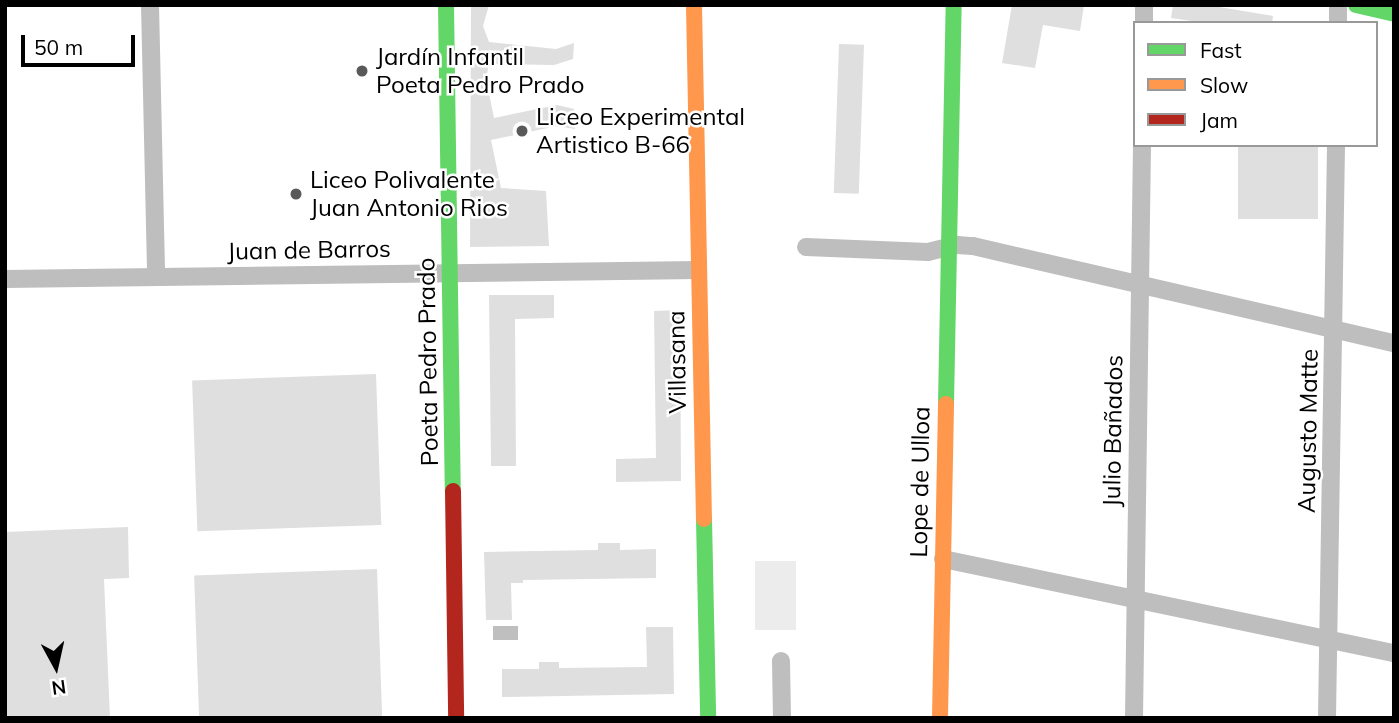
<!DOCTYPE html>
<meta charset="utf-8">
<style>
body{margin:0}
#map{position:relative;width:1399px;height:723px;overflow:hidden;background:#fff;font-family:Mulish,sans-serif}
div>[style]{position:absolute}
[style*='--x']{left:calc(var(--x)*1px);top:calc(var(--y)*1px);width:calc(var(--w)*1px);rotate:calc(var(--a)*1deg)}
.green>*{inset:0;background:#ececec;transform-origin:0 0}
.water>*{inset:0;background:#bfbfbf;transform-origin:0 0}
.building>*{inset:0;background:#dfdfdf;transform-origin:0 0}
.street>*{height:18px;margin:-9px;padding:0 9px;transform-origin:9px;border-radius:9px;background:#bebebe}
.fast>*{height:16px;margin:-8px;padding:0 8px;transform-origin:8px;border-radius:8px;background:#63d668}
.slow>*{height:16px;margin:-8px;padding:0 8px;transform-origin:8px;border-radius:8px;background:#ff974d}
.jam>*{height:16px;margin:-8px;padding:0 8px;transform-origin:8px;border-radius:8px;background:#b3261e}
.dots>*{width:19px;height:19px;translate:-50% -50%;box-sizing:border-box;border:4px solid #fff;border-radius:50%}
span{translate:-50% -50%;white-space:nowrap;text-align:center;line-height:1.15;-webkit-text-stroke:5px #fff;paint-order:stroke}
.poi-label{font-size:24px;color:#000}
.left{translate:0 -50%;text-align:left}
.street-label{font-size:24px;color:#000}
.frame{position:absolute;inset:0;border:7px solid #000;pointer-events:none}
.legend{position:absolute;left:1133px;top:21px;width:245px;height:126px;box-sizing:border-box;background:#fff;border:2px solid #999;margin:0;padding:9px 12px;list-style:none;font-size:21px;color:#000}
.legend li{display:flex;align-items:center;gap:14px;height:35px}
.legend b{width:35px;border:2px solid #999}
.north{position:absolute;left:21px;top:632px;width:70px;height:70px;-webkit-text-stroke:5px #fff;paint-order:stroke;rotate:172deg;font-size:19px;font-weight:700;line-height:28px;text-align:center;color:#000}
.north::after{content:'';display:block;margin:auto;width:24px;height:32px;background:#000;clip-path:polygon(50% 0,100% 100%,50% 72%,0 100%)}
.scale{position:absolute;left:21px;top:35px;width:114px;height:32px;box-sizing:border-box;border:4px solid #000;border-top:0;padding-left:9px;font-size:21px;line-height:24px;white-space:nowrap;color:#000;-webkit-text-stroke:5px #fff;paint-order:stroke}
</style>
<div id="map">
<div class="green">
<div style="left:755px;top:561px;width:41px;height:69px"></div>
</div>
<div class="water">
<div style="left:493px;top:626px;width:25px;height:14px"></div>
</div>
<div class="building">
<div style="clip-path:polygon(471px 5px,489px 5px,483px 26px,489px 42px,556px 49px,574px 43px,573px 59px,554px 65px,489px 64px,486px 79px,494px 118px,557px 105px,574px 109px,575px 129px,557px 126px,491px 140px,501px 188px,546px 191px,549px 246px,470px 247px)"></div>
<div style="clip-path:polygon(1012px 5px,1084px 5px,1080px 31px,1043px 25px,1035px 68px,1002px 63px)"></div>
<div style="clip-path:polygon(1173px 5px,1207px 5px,1273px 16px,1272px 23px,1205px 23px,1171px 18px)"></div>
<div style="left:839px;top:44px;width:25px;height:149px;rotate:2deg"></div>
<div style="left:1238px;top:145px;width:80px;height:74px"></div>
<div style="clip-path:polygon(489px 295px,554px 295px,554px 318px,515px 319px,516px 466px,491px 466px)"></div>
<div style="clip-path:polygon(680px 310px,681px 481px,616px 482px,616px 459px,656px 458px,654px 311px)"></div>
<div style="left:376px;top:374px;width:151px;height:184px;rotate:88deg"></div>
<div style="clip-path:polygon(128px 527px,129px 578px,104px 579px,110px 718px,5px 718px,5px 532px)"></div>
<div style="clip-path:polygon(598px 543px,620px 543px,620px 550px,656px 549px,656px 578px,523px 580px,523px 583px,511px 583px,512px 620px,486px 620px,484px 552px,598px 550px)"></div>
<div style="left:377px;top:569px;width:149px;height:183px;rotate:88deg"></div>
<div style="clip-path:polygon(646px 627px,673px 627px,674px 694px,502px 697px,502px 669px,539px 669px,539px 662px,559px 662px,559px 668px,647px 667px)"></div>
</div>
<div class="street">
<div style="--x:150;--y:5;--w:272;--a:88.7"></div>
<div style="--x:1144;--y:23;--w:18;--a:-90"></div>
<div style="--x:1338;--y:23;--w:18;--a:-90"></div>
<div style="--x:806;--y:247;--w:122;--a:2.3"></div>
<div style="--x:928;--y:252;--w:30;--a:-14"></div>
<div style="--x:957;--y:245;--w:16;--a:4"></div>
<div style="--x:973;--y:246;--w:432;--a:13"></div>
<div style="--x:5;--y:279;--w:693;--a:-0.74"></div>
<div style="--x:943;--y:559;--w:461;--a:11.8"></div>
<div style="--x:781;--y:661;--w:57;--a:89"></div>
<div style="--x:1134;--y:718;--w:573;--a:-89.2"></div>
<div style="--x:1327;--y:718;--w:573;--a:-89.1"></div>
</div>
<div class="fast">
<div style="--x:446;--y:5;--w:486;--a:89.2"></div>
<div style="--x:1356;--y:5;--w:39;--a:13"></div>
<div style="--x:946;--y:404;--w:399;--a:-88.9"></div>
<div style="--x:704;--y:519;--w:199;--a:88.8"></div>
</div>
<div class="slow">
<div style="--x:694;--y:5;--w:514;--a:88.89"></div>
<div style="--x:940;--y:718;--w:314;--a:-88.9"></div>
</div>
<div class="jam">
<div style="--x:453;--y:491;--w:227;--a:89.2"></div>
</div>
<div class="dots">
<div style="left:362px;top:71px;background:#595959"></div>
<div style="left:522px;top:131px;background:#595959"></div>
<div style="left:296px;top:194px;background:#595959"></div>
</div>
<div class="poi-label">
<span class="left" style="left:376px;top:71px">Jardín Infantil<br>Poeta Pedro Prado</span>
<span class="left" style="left:536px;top:131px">Liceo Experimental<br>Artistico B-66</span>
<span class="left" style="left:310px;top:194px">Liceo Polivalente<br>Juan Antonio Rios</span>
</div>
<div class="street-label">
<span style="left:309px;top:250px;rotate:-1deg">Juan de Barros</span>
<span style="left:428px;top:362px;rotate:-91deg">Poeta Pedro Prado</span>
<span style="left:677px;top:362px;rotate:-91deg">Villasana</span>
<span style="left:1113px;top:431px;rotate:-89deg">Julio Bañados</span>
<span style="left:1308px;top:431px;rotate:-89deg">Augusto Matte</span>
<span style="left:920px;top:482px;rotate:-89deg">Lope de Ulloa</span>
</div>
<div class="frame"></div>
<ul class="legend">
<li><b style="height:9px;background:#63d668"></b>Fast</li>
<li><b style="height:9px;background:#ff974d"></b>Slow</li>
<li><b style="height:9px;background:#b3261e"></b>Jam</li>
</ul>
<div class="north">N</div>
<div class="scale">50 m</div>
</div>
